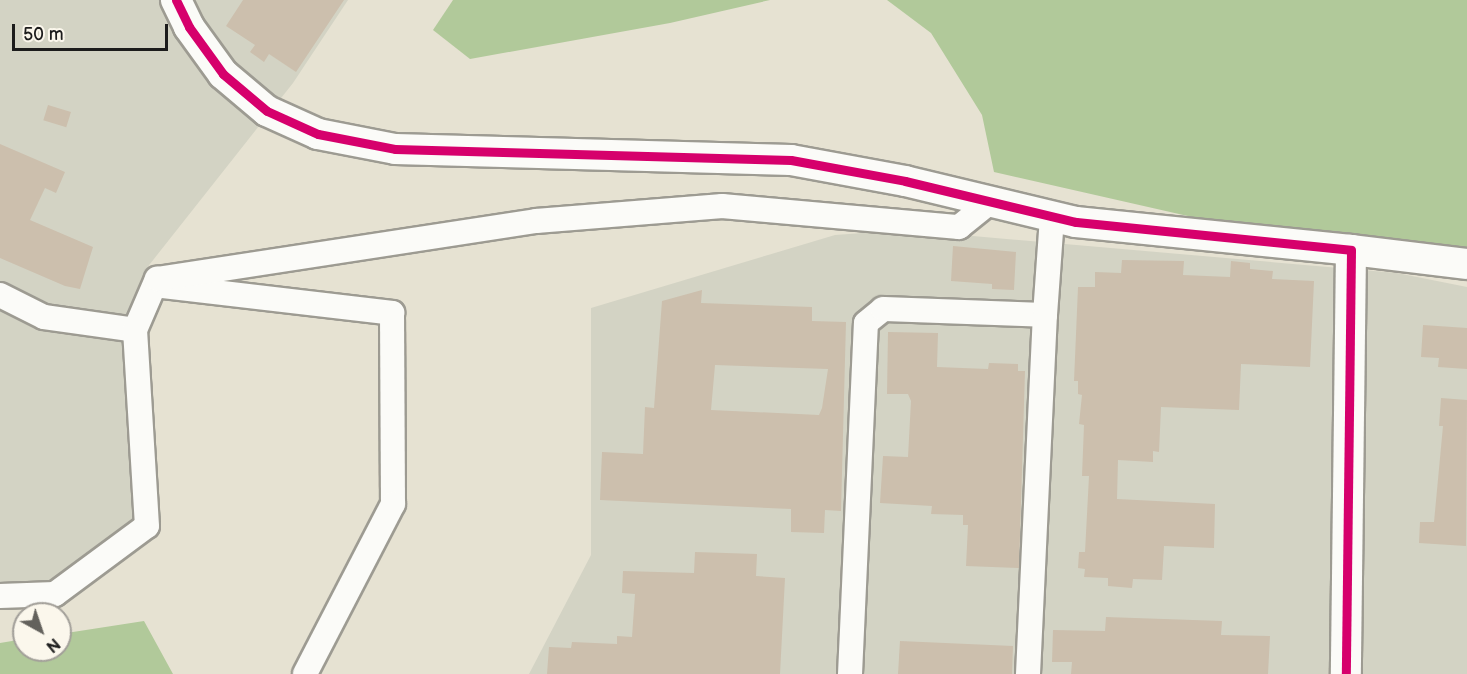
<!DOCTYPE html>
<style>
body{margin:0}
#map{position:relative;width:1467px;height:674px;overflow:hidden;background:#e6e2d2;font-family:"Balsamiq Sans",sans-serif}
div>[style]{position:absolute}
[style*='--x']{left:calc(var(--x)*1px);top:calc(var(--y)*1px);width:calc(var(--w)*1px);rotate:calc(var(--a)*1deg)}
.industrial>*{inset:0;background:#d3d3c4}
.forest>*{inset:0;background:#b1c99a}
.building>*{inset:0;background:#ccbfad;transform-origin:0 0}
.roads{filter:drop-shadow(2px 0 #9d9b92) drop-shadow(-2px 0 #9d9b92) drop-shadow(0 2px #9d9b92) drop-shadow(0 -2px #9d9b92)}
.minor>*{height:24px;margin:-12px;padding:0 12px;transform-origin:12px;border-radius:12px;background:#fbfbf8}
.tertiary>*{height:30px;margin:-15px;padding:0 15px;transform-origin:15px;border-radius:15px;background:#fbfbf8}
.cycleway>*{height:9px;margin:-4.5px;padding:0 4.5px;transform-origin:4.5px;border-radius:4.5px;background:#d6006c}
span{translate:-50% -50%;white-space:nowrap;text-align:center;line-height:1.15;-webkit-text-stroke:4.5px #fbf7ec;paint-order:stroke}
.north{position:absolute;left:12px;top:602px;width:60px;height:60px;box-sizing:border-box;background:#fbf7ec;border:2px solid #a29f99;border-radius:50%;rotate:140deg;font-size:16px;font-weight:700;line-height:24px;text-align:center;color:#1c1c1c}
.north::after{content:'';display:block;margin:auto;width:21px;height:27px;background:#63615c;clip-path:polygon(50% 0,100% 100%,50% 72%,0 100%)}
.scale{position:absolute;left:12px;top:24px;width:156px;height:27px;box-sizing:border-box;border:3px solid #1c1c1c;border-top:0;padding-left:8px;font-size:18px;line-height:21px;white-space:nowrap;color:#1c1c1c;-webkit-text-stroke:4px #fbf7ec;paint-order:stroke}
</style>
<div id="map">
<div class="industrial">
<div style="clip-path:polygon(0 0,348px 0,293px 83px,146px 269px,128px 318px,138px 525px,54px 588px,0 590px)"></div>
<div style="clip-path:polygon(905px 230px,1397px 273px,1467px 287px,1467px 674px,529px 674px,591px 555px,591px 308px,835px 235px)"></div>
</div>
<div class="forest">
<div style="clip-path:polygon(453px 0,770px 0,670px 23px,470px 59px,433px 30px)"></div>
<div style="clip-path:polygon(887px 0,1467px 0,1467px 253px,1201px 219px,994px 172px,982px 115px,931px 33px)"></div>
<div style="clip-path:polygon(144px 621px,173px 674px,0 674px,0 643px,24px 639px,24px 650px,60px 650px,60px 634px)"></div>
</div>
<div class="building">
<div style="clip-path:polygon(243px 0,344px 0,296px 72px,269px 54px,264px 62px,250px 52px,255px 45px,226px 26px)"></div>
<div style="left:48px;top:105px;width:24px;height:16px;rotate:17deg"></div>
<div style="clip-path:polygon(0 144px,65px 172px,56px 193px,45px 188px,30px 220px,93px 247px,80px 289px,65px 286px,0 258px)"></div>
<div style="clip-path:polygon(953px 246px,1016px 252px,1014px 290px,992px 289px,992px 284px,951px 281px)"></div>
<div style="clip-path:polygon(1122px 260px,1184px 261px,1183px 275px,1230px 277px,1231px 261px,1250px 263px,1250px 269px,1273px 271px,1272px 279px,1314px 281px,1310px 367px,1241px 364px,1239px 410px,1161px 407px,1159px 452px,1153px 451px,1153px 462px,1118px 460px,1117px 499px,1215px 504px,1214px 548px,1164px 546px,1162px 580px,1133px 579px,1132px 588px,1108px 586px,1108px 578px,1084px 577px,1085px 569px,1078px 568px,1079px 552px,1085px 552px,1089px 476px,1082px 476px,1084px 425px,1079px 424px,1082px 395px,1078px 394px,1078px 381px,1074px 381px,1078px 287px,1095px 287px,1095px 272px,1121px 273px)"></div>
<div style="clip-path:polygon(evenodd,702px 290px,701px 303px,812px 307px,812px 321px,846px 322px,841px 511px,825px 510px,824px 533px,791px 532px,791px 509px,600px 500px,602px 452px,643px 454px,645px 407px,654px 408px,662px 301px,702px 290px,715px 365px,828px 369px,822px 408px,819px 415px,711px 410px,715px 365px)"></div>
<div style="clip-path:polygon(1423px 325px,1467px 328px,1467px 369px,1438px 367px,1439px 358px,1421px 357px)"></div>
<div style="clip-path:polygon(888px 332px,938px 333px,937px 367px,988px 369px,989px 363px,1018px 364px,1018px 371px,1025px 371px,1019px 568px,966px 566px,968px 525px,963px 525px,963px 515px,931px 514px,932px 506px,880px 503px,883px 456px,908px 457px,911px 401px,908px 394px,887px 394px)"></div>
<div style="clip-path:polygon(1441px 398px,1467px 400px,1466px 546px,1419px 543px,1420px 522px,1434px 522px,1443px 426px,1439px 426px)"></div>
<div style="clip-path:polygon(695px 552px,757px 554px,756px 576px,785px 578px,780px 674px,547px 674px,549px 647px,571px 648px,572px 642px,617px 644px,617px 636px,632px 637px,635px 594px,622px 593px,623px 571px,694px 573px)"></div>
<div style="clip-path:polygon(1106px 617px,1222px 621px,1221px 635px,1270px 636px,1268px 674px,1071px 674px,1072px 662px,1052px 662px,1053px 630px,1105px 631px)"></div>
<div style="clip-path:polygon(900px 641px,1013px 646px,1012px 674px,898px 674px)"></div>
</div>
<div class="roads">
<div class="minor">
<div style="--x:163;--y:286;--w:231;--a:6.7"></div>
<div style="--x:392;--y:313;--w:191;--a:89.7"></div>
<div style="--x:393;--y:504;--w:191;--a:117.4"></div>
<div style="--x:0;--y:295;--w:49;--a:26.6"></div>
<div style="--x:44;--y:317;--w:92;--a:8.1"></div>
<div style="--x:0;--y:596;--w:55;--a:-2.1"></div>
<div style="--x:55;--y:594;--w:114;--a:-36.5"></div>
<div style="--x:147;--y:526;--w:196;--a:-93.5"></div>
<div style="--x:135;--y:330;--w:56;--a:-66.7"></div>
<div style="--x:157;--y:279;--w:383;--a:-8.7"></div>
<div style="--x:536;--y:221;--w:187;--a:-4.6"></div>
<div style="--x:722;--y:206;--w:238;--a:5.1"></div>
<div style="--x:959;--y:227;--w:40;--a:-39"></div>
<div style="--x:850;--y:674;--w:351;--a:-87.4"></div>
<div style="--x:866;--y:323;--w:22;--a:-39"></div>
<div style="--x:883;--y:309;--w:162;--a:2.1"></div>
<div style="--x:1045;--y:315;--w:98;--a:-85.9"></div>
<div style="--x:1028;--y:674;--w:359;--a:-87.3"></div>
</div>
<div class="tertiary">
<div style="--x:176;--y:0;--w:30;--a:64"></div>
<div style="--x:189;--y:27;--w:58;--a:54.1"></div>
<div style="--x:223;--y:74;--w:57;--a:40.1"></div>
<div style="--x:267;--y:111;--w:56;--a:24.3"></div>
<div style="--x:318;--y:134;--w:78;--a:11"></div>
<div style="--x:395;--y:149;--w:396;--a:1.6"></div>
<div style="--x:791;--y:160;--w:116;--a:10.4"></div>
<div style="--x:905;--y:181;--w:176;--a:13.5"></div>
<div style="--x:1076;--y:222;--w:276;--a:5.8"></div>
<div style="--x:1351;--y:250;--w:424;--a:90.7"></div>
<div style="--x:1351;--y:250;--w:117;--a:6.9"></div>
</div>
</div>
<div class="cycleway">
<div style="--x:176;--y:0;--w:30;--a:64"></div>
<div style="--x:189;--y:27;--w:58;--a:54.1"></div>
<div style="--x:223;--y:74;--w:57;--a:40.1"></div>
<div style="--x:267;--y:111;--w:56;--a:24.3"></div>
<div style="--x:318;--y:134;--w:78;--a:11"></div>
<div style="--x:395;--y:149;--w:396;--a:1.6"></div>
<div style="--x:791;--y:160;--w:116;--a:10.4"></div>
<div style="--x:905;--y:181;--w:176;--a:13.5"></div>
<div style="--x:1076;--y:222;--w:276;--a:5.8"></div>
<div style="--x:1351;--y:250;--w:424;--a:90.7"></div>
</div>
<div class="north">N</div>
<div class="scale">50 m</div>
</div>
